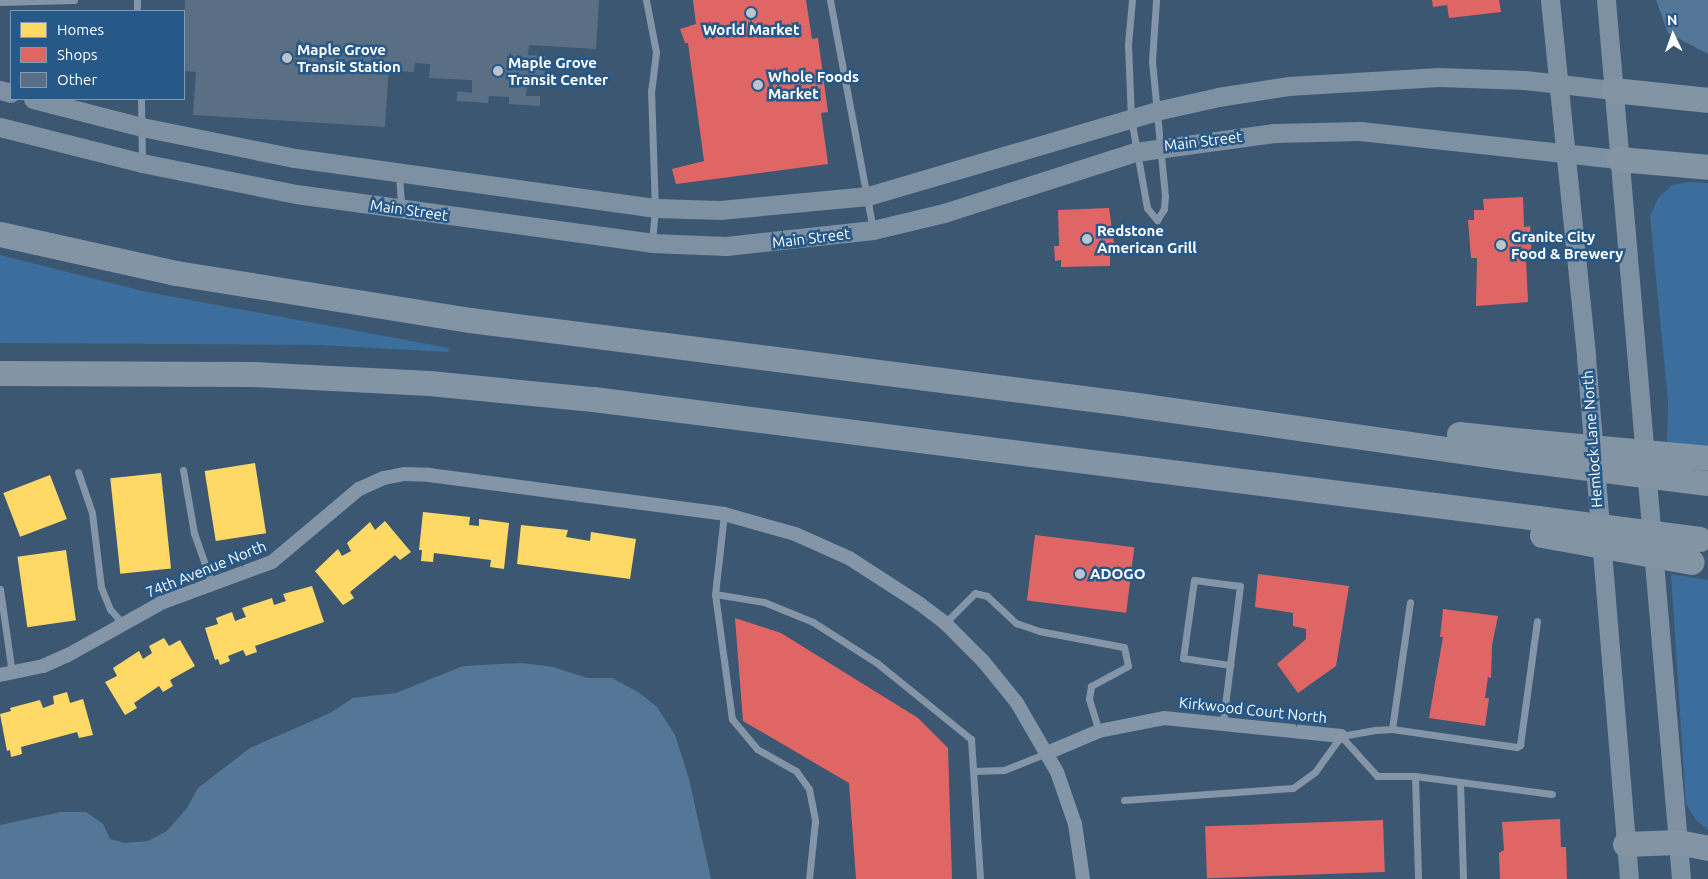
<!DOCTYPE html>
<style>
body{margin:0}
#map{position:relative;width:1708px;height:879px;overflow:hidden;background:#3c5772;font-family:Ubuntu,sans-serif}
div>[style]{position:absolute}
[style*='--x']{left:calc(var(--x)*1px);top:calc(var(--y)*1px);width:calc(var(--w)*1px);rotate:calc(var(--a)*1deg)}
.green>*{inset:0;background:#3b6e9d}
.water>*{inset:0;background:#557797}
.homes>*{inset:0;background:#ffd966;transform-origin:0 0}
.shops>*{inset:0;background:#e06666;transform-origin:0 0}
.building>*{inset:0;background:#5a6f84}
.lane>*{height:7px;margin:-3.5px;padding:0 3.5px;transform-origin:3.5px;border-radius:3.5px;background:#8395a7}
.street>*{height:14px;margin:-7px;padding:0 7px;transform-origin:7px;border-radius:7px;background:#8395a7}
.secondary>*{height:19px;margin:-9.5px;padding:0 9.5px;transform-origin:9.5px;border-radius:9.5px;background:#7e91a3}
.highway>*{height:25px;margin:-12.5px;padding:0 12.5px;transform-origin:12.5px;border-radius:12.5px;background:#8394a5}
.highway-bridge>*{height:25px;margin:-12.5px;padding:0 12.5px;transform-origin:12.5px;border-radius:12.5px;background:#8394a5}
.dots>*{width:14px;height:14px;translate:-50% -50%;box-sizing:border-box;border:2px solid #265888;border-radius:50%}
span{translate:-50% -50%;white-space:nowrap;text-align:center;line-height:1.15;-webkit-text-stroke:5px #265888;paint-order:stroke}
.poi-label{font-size:15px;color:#fff;font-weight:700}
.left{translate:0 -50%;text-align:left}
.street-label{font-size:15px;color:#fff}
.legend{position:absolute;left:10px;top:10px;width:175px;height:90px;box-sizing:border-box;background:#265888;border:1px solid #7d9bb8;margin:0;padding:6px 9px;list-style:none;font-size:15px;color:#fff}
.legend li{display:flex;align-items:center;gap:10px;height:25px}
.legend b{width:25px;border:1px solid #7d9bb8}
.north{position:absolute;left:1648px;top:10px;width:50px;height:50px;-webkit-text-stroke:4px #265888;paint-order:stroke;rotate:357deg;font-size:14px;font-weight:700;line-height:20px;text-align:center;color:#fff}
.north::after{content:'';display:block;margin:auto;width:18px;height:22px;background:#fff;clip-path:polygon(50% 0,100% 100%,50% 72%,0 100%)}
</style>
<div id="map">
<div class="green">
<div style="clip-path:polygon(1689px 182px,1708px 183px,1708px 449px,1667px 444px,1668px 401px,1650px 216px,1658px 198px,1672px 185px)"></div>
<div style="clip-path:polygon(0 255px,147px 292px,449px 348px,448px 352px,318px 345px,0 343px)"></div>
<div style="clip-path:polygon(1671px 574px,1708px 580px,1708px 830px,1696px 820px,1686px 804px)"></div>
</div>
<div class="water">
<div style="clip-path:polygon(1656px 0,1708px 0,1708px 54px,1668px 33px)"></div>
<div style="clip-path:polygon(522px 663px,553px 667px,587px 678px,612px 678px,638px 692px,657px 707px,675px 735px,689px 779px,711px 879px,0 879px,0 825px,61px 812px,86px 812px,103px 824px,110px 839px,125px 843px,148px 841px,167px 831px,187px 808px,198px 788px,250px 748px,330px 713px,353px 698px,396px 693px,463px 666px)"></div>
</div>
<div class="homes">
<div style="left:255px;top:463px;width:71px;height:51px;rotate:81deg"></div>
<div style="left:161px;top:473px;width:96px;height:51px;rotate:84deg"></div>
<div style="left:50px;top:475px;width:47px;height:50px;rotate:69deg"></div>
<div style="clip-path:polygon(423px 512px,470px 517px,469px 525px,479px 526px,479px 519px,509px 523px,504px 569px,490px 567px,491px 560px,434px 553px,433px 562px,421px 561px,422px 550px,419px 550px)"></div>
<div style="clip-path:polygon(385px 521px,411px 552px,400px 560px,395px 555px,350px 592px,354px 598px,343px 605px,315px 571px,338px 549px,342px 556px,351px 551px,347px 543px,370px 522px,375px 530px)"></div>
<div style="clip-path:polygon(521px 525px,568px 530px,566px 537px,590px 541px,591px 532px,636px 539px,630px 579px,517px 564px)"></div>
<div style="left:66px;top:550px;width:71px;height:49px;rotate:82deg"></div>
<div style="clip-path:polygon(312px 586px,324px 622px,255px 646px,257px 652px,246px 656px,243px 650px,228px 656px,230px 661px,220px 665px,218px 659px,215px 660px,205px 628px,218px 624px,216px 618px,232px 612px,235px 621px,246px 617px,242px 608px,272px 598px,274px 605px,286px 601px,283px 594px)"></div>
<div style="clip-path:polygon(164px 638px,169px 646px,180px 640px,195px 666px,170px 680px,173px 686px,163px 692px,159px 686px,134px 703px,137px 708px,125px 715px,105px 682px,117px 676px,113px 668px,139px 651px,143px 659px,152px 653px,149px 646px)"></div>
<div style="clip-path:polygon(67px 692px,70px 703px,83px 699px,93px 735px,79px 738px,77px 732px,21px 747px,22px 754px,11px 757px,10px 750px,7px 751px,0 714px,11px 711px,10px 708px,40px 700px,43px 708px,54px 704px,53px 696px)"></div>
</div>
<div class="shops">
<div style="clip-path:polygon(693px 0,806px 0,812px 39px,818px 38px,828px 112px,821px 113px,828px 164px,676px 184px,672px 169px,704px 161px,688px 43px,685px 43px,680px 29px,696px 24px)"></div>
<div style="clip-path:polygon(1432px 0,1499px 0,1501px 12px,1449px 18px,1447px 5px,1433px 7px)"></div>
<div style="clip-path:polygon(1523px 197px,1524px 227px,1530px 226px,1532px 260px,1526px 260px,1528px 302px,1476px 306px,1477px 258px,1471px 258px,1468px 220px,1474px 220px,1474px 210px,1484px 210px,1483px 199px)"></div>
<div style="clip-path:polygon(1109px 208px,1115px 250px,1110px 250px,1110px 266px,1061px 267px,1061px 260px,1055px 261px,1054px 246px,1059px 246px,1058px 210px)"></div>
<div style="left:1035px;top:535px;width:100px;height:66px;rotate:7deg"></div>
<div style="clip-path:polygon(1258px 574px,1349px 586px,1336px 666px,1298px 693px,1277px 664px,1306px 639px,1306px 629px,1293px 626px,1293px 613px,1255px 607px)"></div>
<div style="clip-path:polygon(1443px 609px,1498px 616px,1492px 645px,1491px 678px,1488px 677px,1485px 698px,1489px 698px,1485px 726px,1429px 718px,1443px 637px,1440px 637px)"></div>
<div style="clip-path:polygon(735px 618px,781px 633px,918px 718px,948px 748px,952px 879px,856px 879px,849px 783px,743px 721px)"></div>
<div style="clip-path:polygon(1560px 819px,1561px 847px,1566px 847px,1567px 879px,1500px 879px,1499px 853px,1504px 850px,1502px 822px)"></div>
<div style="left:1383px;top:820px;width:52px;height:178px;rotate:88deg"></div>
</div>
<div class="building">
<div style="clip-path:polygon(185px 0,599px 0,596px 49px,529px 45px,528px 55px,545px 56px,544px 85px,527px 84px,526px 96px,540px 96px,540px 106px,509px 104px,509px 97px,489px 96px,488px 103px,457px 101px,457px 91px,472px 93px,472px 80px,429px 78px,430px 64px,415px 63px,414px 72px,395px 71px,395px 66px,389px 66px,385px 127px,193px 115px,196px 72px,184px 71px)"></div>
</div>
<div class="lane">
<div style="--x:137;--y:0;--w:11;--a:90"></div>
<div style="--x:646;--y:0;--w:53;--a:79.1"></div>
<div style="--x:656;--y:52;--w:38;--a:97"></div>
<div style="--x:651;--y:90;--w:118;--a:88.1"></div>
<div style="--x:655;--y:208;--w:35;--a:95"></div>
<div style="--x:830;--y:0;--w:234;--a:79.4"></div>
<div style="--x:1132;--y:0;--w:44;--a:95.2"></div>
<div style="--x:1128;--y:44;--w:74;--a:87.7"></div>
<div style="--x:1131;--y:118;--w:91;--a:79.9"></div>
<div style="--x:1147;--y:208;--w:16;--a:50"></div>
<div style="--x:1157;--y:220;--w:13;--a:-58"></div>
<div style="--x:1164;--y:209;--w:13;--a:-86"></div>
<div style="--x:1165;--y:196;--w:136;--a:-95.5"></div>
<div style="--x:1152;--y:61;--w:61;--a:-86.2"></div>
<div style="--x:0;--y:2;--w:74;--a:-1.5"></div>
<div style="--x:141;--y:99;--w:62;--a:89.1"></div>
<div style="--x:399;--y:175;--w:31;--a:86"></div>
<div style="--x:183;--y:470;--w:64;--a:80.1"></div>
<div style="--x:194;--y:533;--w:54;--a:70.6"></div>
<div style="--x:78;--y:472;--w:43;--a:71.1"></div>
<div style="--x:92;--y:513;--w:75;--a:83.1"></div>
<div style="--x:101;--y:587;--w:24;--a:68"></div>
<div style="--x:110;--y:609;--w:20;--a:49"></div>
<div style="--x:724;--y:514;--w:81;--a:96.4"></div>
<div style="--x:715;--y:594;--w:50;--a:9.3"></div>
<div style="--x:764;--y:602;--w:53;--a:22.2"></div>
<div style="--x:813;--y:622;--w:76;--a:32.6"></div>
<div style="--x:877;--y:663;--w:121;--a:39"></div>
<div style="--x:971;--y:739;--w:140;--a:86.3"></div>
<div style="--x:0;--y:589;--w:85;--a:81.9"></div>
<div style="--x:715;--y:594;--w:126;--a:82.3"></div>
<div style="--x:732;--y:719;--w:39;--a:50"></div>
<div style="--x:757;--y:749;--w:45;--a:29.4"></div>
<div style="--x:796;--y:771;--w:22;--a:54"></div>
<div style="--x:809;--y:789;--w:33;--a:79"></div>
<div style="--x:815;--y:821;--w:58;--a:95.9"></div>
<div style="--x:945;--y:623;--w:42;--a:-45"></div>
<div style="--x:975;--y:593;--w:12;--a:14"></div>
<div style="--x:987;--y:596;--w:40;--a:43"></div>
<div style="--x:1016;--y:623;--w:24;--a:19"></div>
<div style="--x:1039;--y:631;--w:86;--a:10.7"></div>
<div style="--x:1124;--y:647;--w:19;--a:78"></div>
<div style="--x:1128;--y:666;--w:42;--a:151.6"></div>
<div style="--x:1091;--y:686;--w:13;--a:99"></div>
<div style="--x:1089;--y:699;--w:34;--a:73"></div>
<div style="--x:1223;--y:722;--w:57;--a:-83"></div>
<div style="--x:1230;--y:665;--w:80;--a:-82.8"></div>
<div style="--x:1240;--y:586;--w:46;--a:-172.6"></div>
<div style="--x:1194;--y:580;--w:79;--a:98"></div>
<div style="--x:1183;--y:658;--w:48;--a:8.5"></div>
<div style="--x:1392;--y:729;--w:128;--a:-81.9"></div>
<div style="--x:1341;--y:736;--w:54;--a:48"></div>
<div style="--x:1377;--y:776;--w:38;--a:0"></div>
<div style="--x:1415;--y:776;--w:138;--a:7.5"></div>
<div style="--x:973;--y:771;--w:31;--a:-2"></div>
<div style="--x:1004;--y:770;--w:46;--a:-21.6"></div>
<div style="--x:1415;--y:776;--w:103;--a:88.3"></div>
<div style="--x:1460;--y:782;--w:97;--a:88.2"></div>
<div style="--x:1124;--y:800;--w:169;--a:-4.1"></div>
<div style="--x:1293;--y:788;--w:27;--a:-36"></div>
<div style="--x:1315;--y:772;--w:44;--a:-54.2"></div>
<div style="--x:1341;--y:736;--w:36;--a:-10"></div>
<div style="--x:1376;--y:730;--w:16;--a:-4"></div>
<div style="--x:1392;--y:729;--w:126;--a:8.2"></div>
<div style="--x:1517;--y:747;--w:4;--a:-34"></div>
<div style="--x:1520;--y:745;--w:125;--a:-82.2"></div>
</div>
<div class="street">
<div style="--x:0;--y:675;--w:44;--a:-11.8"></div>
<div style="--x:43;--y:666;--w:27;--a:-24"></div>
<div style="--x:68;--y:655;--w:107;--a:-29.2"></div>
<div style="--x:161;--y:603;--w:118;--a:-20.3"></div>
<div style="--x:272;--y:562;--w:114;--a:-40"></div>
<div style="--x:359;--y:489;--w:27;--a:-24"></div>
<div style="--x:384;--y:478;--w:21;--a:-11"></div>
<div style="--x:405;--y:474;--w:24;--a:2"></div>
<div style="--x:429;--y:475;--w:298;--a:7.5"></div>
<div style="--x:724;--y:514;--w:74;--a:15.7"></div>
<div style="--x:795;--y:534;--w:59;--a:24"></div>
<div style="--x:849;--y:558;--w:85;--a:32.9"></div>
<div style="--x:920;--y:604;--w:31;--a:37"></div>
<div style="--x:945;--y:623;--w:54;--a:45"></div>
<div style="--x:983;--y:661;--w:54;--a:51"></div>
<div style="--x:1017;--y:703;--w:80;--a:59.9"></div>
<div style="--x:1057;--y:772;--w:55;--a:70.9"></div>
<div style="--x:1075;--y:824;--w:56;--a:81.7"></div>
<div style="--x:1047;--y:753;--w:56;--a:-22.9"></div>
<div style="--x:1099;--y:731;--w:66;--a:-11.3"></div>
<div style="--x:1164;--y:718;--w:178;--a:5.8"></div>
</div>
<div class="secondary">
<div style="--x:1550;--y:0;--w:359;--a:84.2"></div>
<div style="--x:1586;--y:357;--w:524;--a:85.29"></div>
<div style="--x:1606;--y:0;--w:882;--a:85.12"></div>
<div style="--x:0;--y:90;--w:11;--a:15"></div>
<div style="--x:33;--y:99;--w:113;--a:14.4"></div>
<div style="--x:142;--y:127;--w:156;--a:11.5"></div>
<div style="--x:295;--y:158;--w:363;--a:7.9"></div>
<div style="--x:655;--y:208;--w:65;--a:1.8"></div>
<div style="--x:720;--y:210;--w:149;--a:-5.4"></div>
<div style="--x:868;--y:196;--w:300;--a:-16.4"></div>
<div style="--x:1156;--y:111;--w:64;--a:-12.7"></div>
<div style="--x:1218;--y:97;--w:71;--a:-8.9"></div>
<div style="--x:1288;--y:86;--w:151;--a:-3.4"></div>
<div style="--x:1439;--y:77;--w:86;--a:2"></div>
<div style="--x:1525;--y:80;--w:89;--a:6.5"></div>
<div style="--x:0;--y:127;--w:146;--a:14.2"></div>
<div style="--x:142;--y:163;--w:157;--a:11.4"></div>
<div style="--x:296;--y:194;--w:359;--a:7.8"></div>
<div style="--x:652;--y:243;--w:74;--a:2.3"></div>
<div style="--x:726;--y:246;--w:148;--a:-6.2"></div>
<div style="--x:873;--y:230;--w:73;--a:-13.5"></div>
<div style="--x:944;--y:213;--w:201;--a:-17.7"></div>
<div style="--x:1135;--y:152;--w:140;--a:-7.8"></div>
<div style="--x:1274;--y:133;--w:86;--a:-1.3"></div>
<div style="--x:1360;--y:131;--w:261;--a:6.2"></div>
</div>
<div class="highway">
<div style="--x:1613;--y:90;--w:96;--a:6"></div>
<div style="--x:1619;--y:159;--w:89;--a:5.1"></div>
<div style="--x:0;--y:234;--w:180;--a:12.5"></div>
<div style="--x:176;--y:273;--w:298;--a:9.1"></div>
<div style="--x:470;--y:320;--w:665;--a:7.25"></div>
<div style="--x:1130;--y:404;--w:399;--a:8.1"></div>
<div style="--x:0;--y:373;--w:253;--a:0.2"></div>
<div style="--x:253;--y:374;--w:176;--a:2.9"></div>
<div style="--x:429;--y:383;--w:165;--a:5.6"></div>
<div style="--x:593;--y:399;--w:952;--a:7.18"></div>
<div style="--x:1459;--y:434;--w:67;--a:6"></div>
<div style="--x:1625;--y:844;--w:53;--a:-2.2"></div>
<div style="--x:1678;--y:842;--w:31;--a:11"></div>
</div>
<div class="highway-bridge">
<div style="--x:1526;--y:441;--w:183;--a:5.3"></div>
<div style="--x:1525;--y:460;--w:184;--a:7.2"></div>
<div style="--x:1538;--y:518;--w:163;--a:7.4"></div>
<div style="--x:1542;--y:535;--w:152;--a:10.2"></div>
</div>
<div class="dots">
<div style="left:751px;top:13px;background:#bbc4ce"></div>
<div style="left:287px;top:58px;background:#bbc4ce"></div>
<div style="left:498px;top:71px;background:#bbc4ce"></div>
<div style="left:758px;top:85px;background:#bbc4ce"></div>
<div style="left:1087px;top:239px;background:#bbc4ce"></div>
<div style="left:1501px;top:245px;background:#bbc4ce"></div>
<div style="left:1080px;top:574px;background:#bbc4ce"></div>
</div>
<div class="poi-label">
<span style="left:751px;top:30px">World Market</span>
<span class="left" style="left:297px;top:58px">Maple Grove<br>Transit Station</span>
<span class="left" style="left:508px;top:71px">Maple Grove<br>Transit Center</span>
<span class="left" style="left:768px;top:85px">Whole Foods<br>Market</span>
<span class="left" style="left:1097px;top:239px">Redstone<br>American Grill</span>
<span class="left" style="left:1511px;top:245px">Granite City<br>Food &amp; Brewery</span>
<span class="left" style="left:1090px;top:574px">ADOGO</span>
</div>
<div class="street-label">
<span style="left:1203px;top:141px;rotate:-7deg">Main Street</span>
<span style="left:409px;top:210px;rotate:8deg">Main Street</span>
<span style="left:811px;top:238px;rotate:-7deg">Main Street</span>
<span style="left:1592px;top:439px;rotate:-94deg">Hemlock Lane North</span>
<span style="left:206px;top:569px;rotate:-22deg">74th Avenue North</span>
<span style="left:1253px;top:710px;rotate:6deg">Kirkwood Court North</span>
</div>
<ul class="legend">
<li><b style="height:14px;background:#ffd966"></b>Homes</li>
<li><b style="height:14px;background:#e06666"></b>Shops</li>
<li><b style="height:14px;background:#5a6f84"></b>Other</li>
</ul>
<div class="north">N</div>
</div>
